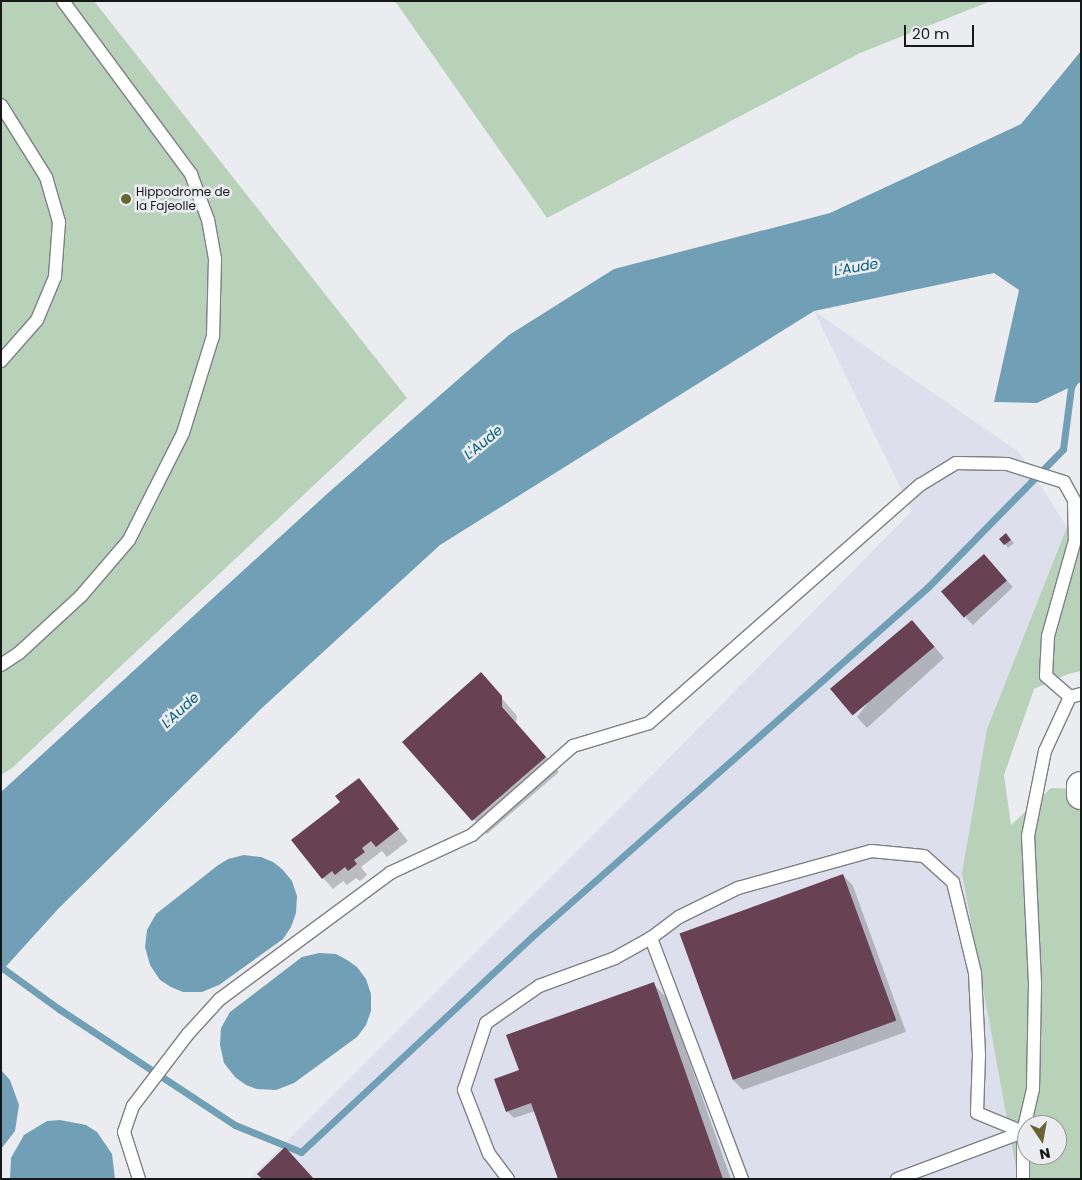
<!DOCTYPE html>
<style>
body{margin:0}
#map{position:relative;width:1082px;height:1180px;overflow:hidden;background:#eaecf0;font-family:Poppins,sans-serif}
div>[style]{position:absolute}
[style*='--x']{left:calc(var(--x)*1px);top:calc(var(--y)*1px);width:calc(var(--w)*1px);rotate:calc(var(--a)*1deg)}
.built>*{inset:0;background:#dde0ec}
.green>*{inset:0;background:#b8d2b9}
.water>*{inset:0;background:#719fb5}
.shadow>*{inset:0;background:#0003}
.stream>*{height:7px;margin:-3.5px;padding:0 3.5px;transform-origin:3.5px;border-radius:3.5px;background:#719fb5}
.building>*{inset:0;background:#684153;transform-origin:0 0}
.roads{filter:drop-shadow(1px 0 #7e8084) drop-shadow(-1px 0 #7e8084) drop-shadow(0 1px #7e8084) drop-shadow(0 -1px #7e8084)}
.service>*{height:12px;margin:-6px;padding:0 6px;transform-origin:6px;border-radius:6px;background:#fff}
.secondary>*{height:28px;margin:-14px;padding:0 14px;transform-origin:14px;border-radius:14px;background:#fff}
.dots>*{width:14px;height:14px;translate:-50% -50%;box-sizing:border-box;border:2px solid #eaecf0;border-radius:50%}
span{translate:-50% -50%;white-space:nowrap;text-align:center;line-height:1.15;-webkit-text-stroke:5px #eaecf0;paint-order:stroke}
.poi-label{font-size:12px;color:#171819}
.left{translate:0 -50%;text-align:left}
.water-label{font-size:14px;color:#005c7b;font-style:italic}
.frame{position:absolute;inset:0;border:2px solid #171819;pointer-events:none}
.north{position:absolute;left:1017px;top:1115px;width:50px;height:50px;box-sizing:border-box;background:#eaecf0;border:1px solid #96979a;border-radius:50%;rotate:168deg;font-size:14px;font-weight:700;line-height:20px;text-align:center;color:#171819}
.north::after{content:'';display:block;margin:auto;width:18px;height:22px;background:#696532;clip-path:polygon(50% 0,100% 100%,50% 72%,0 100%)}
.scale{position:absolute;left:904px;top:25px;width:70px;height:22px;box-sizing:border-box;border:2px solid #171819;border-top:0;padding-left:6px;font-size:15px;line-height:18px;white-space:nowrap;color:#171819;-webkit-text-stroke:4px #eaecf0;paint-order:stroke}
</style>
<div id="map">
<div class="built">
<div style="clip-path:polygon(814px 311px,1019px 452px,1067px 527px,987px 729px,1018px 1179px,249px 1179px,616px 812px,912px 511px)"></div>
</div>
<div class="green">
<div style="clip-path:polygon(1px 1px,94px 1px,407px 398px,12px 768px,1px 775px)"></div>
<div style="clip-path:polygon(395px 1px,991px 1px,860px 53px,547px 218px)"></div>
<div style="clip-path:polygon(evenodd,1081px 516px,1081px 671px,1068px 674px,1034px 689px,1004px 775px,1011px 825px,1051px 788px,1081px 789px,1081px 1179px,1018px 1179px,962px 873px,987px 729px,1067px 527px,1081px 516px,1027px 1125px,1057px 1125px,1057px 1155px,1027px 1155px,1027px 1125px)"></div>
</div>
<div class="water">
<div style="clip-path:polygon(1081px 51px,1081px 382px,1037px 403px,994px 402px,1019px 290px,994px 273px,814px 311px,440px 545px,263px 707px,58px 909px,1px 972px,1px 792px,328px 493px,509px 335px,614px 269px,830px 213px,1021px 124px)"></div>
<div style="clip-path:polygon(244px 855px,261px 857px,273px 862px,282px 869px,292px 881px,297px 896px,296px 913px,291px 927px,283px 939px,219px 985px,202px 992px,183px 992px,171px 987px,160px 980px,150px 965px,145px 947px,147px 930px,156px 914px,217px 866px,228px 859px)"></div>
<div style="clip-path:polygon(319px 953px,336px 954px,347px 960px,357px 967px,366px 979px,371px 994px,371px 1011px,366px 1025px,357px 1037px,294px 1083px,276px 1090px,257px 1089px,246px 1085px,235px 1077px,224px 1063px,220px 1045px,221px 1028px,230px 1012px,302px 957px)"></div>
<div style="clip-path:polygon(1px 1070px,10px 1080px,19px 1105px,15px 1131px,1px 1149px)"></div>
<div style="clip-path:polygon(60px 1120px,86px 1125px,97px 1132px,112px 1154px,115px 1179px,10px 1179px,11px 1158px,24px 1135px,47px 1121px)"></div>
</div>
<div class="shadow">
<div style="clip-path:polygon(1006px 535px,1014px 543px,1008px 548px,1001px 539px)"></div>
<div style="clip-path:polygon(990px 563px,1013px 587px,973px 625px,966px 618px)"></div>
<div style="clip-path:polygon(922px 632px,944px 658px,867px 728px,857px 717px)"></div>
<div style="clip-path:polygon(481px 674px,517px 716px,516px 722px,559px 772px,487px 834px,404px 742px)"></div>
<div style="clip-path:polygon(359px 780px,408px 841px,387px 857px,382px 851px,361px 867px,367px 875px,360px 881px,356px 878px,347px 885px,343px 881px,333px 889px,323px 878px,341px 802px)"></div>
<div style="clip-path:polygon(843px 875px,853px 886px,906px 1032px,743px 1090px,733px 1080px)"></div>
<div style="clip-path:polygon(653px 984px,667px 998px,731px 1179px,559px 1179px,535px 1111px,514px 1118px,507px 1111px,518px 1071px)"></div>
</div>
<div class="stream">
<div style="--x:1;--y:967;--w:72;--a:35.9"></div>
<div style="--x:59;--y:1009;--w:211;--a:33.4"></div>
<div style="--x:235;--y:1125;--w:71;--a:22.2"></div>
<div style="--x:301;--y:1152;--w:320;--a:-43"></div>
<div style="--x:535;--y:934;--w:524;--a:-41.44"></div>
<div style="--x:928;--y:587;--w:193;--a:-45.6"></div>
<div style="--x:1063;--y:449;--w:63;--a:-82.6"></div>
<div style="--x:1071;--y:387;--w:20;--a:-60"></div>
</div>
<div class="building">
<div style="clip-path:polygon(1006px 533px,1011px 540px,1004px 545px,999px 539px)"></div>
<div style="left:984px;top:554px;width:35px;height:57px;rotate:49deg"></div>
<div style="left:912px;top:620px;width:35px;height:107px;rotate:50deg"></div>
<div style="clip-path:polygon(481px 672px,502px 696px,502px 707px,546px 757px,472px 821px,402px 742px)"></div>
<div style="clip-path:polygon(359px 778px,399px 829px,376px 847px,371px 841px,362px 848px,365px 852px,354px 860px,357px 864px,348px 871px,345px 867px,335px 875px,332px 871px,322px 879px,291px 840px,340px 802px,335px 796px)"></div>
<div style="left:843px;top:874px;width:156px;height:174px;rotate:70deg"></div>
<div style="clip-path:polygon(654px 982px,723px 1179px,558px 1179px,531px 1103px,506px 1112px,494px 1079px,519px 1070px,506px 1035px)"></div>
<div style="clip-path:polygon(285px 1147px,314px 1179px,262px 1179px,257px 1174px)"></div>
</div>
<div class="roads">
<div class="service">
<div style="--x:1;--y:105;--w:85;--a:58"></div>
<div style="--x:46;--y:177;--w:47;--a:73.9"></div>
<div style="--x:59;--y:222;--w:55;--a:94.2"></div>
<div style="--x:55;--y:277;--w:47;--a:112.7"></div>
<div style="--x:37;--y:320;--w:55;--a:131.3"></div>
<div style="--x:1;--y:665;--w:22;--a:-34"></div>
<div style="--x:19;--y:653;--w:84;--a:-42.6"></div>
<div style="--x:81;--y:596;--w:74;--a:-49.4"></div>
<div style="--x:129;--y:540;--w:120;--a:-63.2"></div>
<div style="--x:183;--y:433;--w:102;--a:-72.8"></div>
<div style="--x:213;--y:336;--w:77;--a:-88.5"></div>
<div style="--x:215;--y:259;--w:40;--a:-100"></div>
<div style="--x:208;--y:220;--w:49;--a:-110.3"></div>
<div style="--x:191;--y:174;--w:215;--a:-126.5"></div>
<div style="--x:139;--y:1179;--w:49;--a:-107.7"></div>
<div style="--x:124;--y:1132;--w:28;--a:-71"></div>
<div style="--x:133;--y:1106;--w:91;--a:-52.6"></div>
<div style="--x:188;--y:1034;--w:47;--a:-47.6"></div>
<div style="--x:220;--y:999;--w:212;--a:-36.5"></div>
<div style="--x:390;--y:873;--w:90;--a:-24.9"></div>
<div style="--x:472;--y:835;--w:135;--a:-41.4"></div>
<div style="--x:573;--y:746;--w:79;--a:-16.8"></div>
<div style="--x:649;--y:723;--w:361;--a:-41.3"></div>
<div style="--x:920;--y:485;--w:42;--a:-31.4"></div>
<div style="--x:956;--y:463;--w:51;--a:1.1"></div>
<div style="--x:1007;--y:464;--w:60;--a:17.5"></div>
<div style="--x:1064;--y:482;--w:21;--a:61"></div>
<div style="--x:1074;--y:500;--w:40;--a:88.6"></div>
<div style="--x:1075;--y:540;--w:100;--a:105.7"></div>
<div style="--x:1048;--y:636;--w:40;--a:92.9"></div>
<div style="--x:1046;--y:676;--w:32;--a:41"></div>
<div style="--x:1070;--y:697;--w:11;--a:-15"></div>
<div style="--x:508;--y:1179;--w:31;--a:-127"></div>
<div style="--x:489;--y:1154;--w:69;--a:-111.3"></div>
<div style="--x:464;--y:1090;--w:71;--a:-71.8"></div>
<div style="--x:486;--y:1023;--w:65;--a:-34.9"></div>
<div style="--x:539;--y:986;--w:81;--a:-20.2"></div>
<div style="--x:615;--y:958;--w:41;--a:-29.1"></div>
<div style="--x:742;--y:1179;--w:258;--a:-110.7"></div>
<div style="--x:651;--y:938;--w:35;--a:-37"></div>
<div style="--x:679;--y:917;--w:66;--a:-26.2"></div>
<div style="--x:738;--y:888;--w:138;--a:-15.5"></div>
<div style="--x:871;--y:851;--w:53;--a:5.4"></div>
<div style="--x:924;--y:856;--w:39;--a:42"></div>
<div style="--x:953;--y:882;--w:94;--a:76.4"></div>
<div style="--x:975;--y:973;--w:82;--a:87.2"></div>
<div style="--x:979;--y:1055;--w:58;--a:92"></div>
<div style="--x:977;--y:1113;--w:50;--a:22.4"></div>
<div style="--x:897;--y:1179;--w:134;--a:-20.5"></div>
<div style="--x:1023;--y:1179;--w:47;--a:-90"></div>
<div style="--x:1023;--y:1132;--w:44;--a:-76.9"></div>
<div style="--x:1033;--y:1089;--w:106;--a:-88.9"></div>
<div style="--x:1035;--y:983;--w:147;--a:-92.7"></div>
<div style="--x:1028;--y:836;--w:87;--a:-78.7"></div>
<div style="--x:1045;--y:751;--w:60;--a:-65.2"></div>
</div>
<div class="secondary">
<div style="--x:1081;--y:786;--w:9;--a:90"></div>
</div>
</div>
<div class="dots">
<div style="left:126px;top:199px;background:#696532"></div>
</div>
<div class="poi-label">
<span class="left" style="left:136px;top:199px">Hippodrome de<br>la Fajeolle</span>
</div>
<div class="water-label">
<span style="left:856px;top:267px;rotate:-10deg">L'Aude</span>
<span style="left:483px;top:442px;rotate:-39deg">L'Aude</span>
<span style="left:180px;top:710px;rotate:-42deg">L'Aude</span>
</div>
<div class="frame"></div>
<div class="north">N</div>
<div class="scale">20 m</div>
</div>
